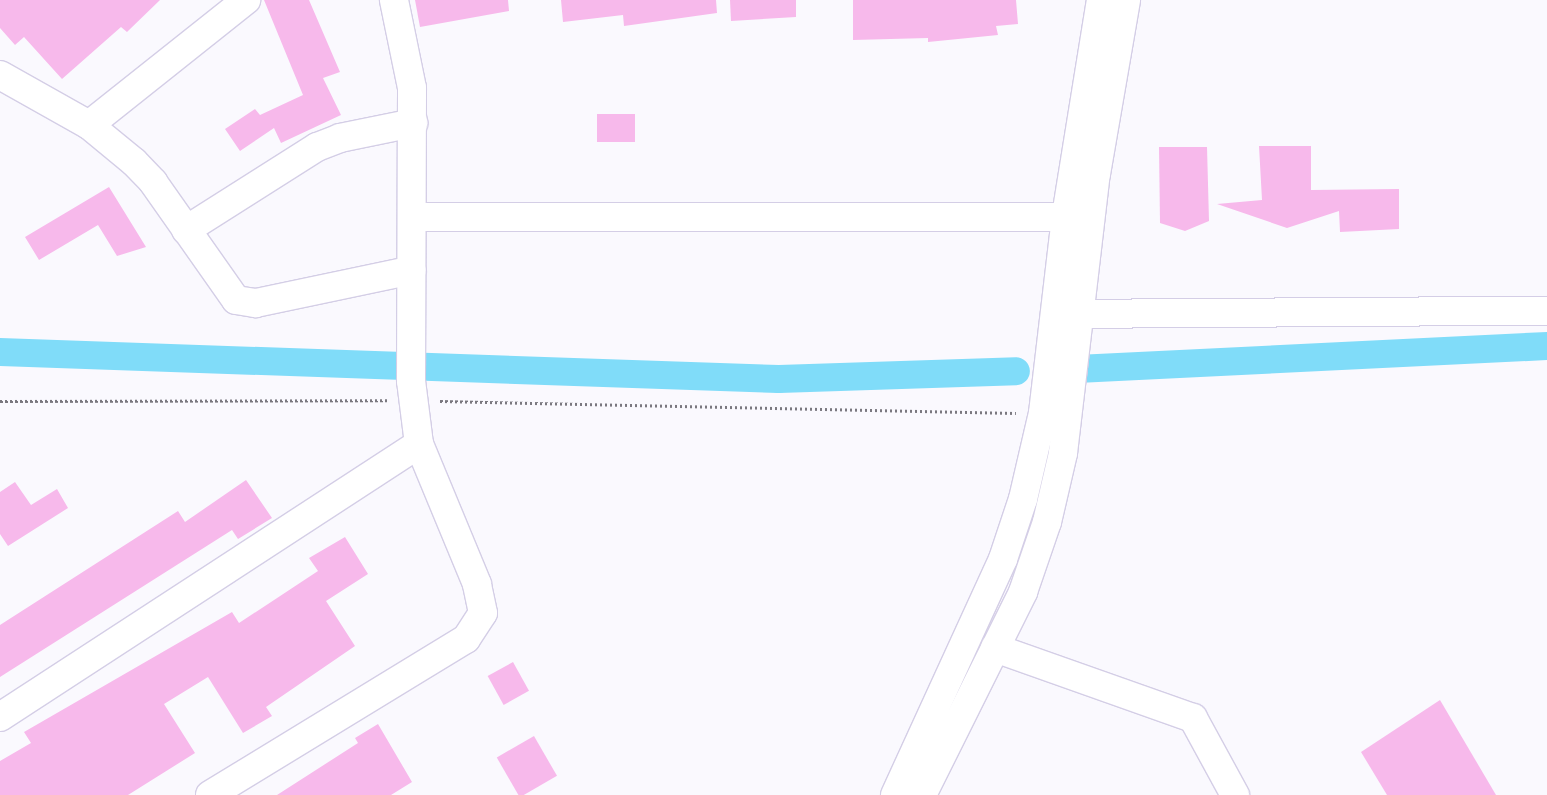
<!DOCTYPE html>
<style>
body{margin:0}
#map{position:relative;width:1547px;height:795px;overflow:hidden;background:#faf9fe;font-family:"Nunito Sans",sans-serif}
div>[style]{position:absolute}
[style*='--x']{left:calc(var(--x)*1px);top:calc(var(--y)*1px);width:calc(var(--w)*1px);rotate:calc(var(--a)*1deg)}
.canal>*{height:28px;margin:-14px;padding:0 14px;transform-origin:14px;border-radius:14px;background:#80dcf9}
.building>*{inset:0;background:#f7b9eb;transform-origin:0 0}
.path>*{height:3px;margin-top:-1.5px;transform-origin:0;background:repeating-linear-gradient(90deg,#7a787f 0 2.5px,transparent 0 5px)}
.roads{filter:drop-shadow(1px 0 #d4cee6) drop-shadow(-1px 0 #d4cee6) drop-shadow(0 1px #d4cee6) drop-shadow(0 -1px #d4cee6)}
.minor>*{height:28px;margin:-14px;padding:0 14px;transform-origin:14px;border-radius:14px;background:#fff}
span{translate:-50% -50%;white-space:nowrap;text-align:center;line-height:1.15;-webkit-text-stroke:4.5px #fff;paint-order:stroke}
</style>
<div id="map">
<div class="canal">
<div style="--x:0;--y:352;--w:779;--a:1.99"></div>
<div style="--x:779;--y:379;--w:237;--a:-1.9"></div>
<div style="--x:1077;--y:369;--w:471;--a:-2.8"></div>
</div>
<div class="building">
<div style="clip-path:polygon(0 0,160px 0,127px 32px,121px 27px,62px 79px,24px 37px,15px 45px,0 28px)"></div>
<div style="clip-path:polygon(264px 0,309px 0,340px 72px,323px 78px,341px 115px,281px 143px,274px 128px,240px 151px,225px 129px,255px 109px,260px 115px,303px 95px)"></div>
<div style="clip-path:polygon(415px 0,508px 0,509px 11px,420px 27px)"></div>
<div style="clip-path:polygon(561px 0,716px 0,717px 13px,624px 26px,623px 15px,563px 22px)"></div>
<div style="clip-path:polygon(730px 0,796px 0,796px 17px,731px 21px)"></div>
<div style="clip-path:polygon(853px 0,1016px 0,1018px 24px,996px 26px,998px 35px,928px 42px,928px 38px,853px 40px)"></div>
<div style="left:597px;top:114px;width:38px;height:28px"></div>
<div style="clip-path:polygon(1259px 146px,1311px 146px,1311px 190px,1399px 189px,1399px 229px,1340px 232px,1339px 211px,1287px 228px,1217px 204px,1262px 200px)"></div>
<div style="clip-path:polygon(1159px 147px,1207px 147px,1209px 221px,1185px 231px,1160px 223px)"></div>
<div style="clip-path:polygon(109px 187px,146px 247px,117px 256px,98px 225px,39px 260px,25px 237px)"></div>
<div style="clip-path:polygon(246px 480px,272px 518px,238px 539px,232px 530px,0 677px,0 625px,178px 511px,185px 522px)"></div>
<div style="clip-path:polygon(15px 482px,31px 505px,57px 489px,68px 508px,8px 546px,0 534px,0 492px)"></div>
<div style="clip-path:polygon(345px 537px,368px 574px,326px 601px,355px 646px,266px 707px,272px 716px,243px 733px,208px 677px,164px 704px,195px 753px,128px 795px,0 795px,0 761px,31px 743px,24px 732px,232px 612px,239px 623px,318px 571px,309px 558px)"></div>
<div style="left:513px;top:662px;width:33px;height:29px;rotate:61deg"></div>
<div style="clip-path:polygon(1440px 700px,1496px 795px,1387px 795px,1361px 752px)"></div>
<div style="clip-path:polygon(378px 724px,412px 782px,391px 795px,277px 795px,358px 743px,355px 738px)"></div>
<div style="left:534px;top:736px;width:46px;height:43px;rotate:60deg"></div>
</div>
<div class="path">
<div style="--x:0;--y:401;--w:387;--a:-0.1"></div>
<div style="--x:440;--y:401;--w:576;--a:1.19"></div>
</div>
<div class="roads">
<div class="minor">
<div style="--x:0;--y:75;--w:102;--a:29.3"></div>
<div style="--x:89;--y:125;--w:58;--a:39.4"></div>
<div style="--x:134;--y:162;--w:28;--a:46"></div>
<div style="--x:153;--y:182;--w:144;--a:54.9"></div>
<div style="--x:236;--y:300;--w:20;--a:9"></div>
<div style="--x:256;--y:303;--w:159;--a:-11.9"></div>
<div style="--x:89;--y:125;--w:201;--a:-38.5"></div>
<div style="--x:413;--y:217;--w:671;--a:0"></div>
<div style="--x:186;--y:230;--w:155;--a:-32.4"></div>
<div style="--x:317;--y:147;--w:25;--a:-21"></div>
<div style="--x:340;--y:138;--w:75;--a:-11.6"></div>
<div style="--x:1061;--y:314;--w:486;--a:-0.4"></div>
<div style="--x:995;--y:648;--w:210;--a:19.5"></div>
<div style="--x:1193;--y:718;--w:88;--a:61.4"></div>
<div style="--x:0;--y:717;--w:500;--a:-33.09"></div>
<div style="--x:419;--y:444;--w:64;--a:-97.2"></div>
<div style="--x:411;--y:381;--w:293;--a:-89.8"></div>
<div style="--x:412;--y:88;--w:90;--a:-101.6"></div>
<div style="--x:210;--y:795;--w:300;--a:-31.4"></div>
<div style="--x:466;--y:639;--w:31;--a:-57"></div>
<div style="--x:483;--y:613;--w:30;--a:-102"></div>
<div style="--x:477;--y:584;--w:152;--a:-112.5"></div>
<div style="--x:895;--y:795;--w:260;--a:-65.4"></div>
<div style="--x:1003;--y:559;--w:63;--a:-71.6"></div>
<div style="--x:1023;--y:499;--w:88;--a:-76.9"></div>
<div style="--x:1043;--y:413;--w:198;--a:-83.3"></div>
<div style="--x:1066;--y:216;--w:219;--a:-80.8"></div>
<div style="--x:922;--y:795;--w:227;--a:-63.5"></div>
<div style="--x:1023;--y:592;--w:74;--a:-71.1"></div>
<div style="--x:1047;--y:522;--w:71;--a:-76.9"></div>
<div style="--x:1063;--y:453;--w:281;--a:-83.3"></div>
<div style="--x:1096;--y:174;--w:177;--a:-80.2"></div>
</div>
</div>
</div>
